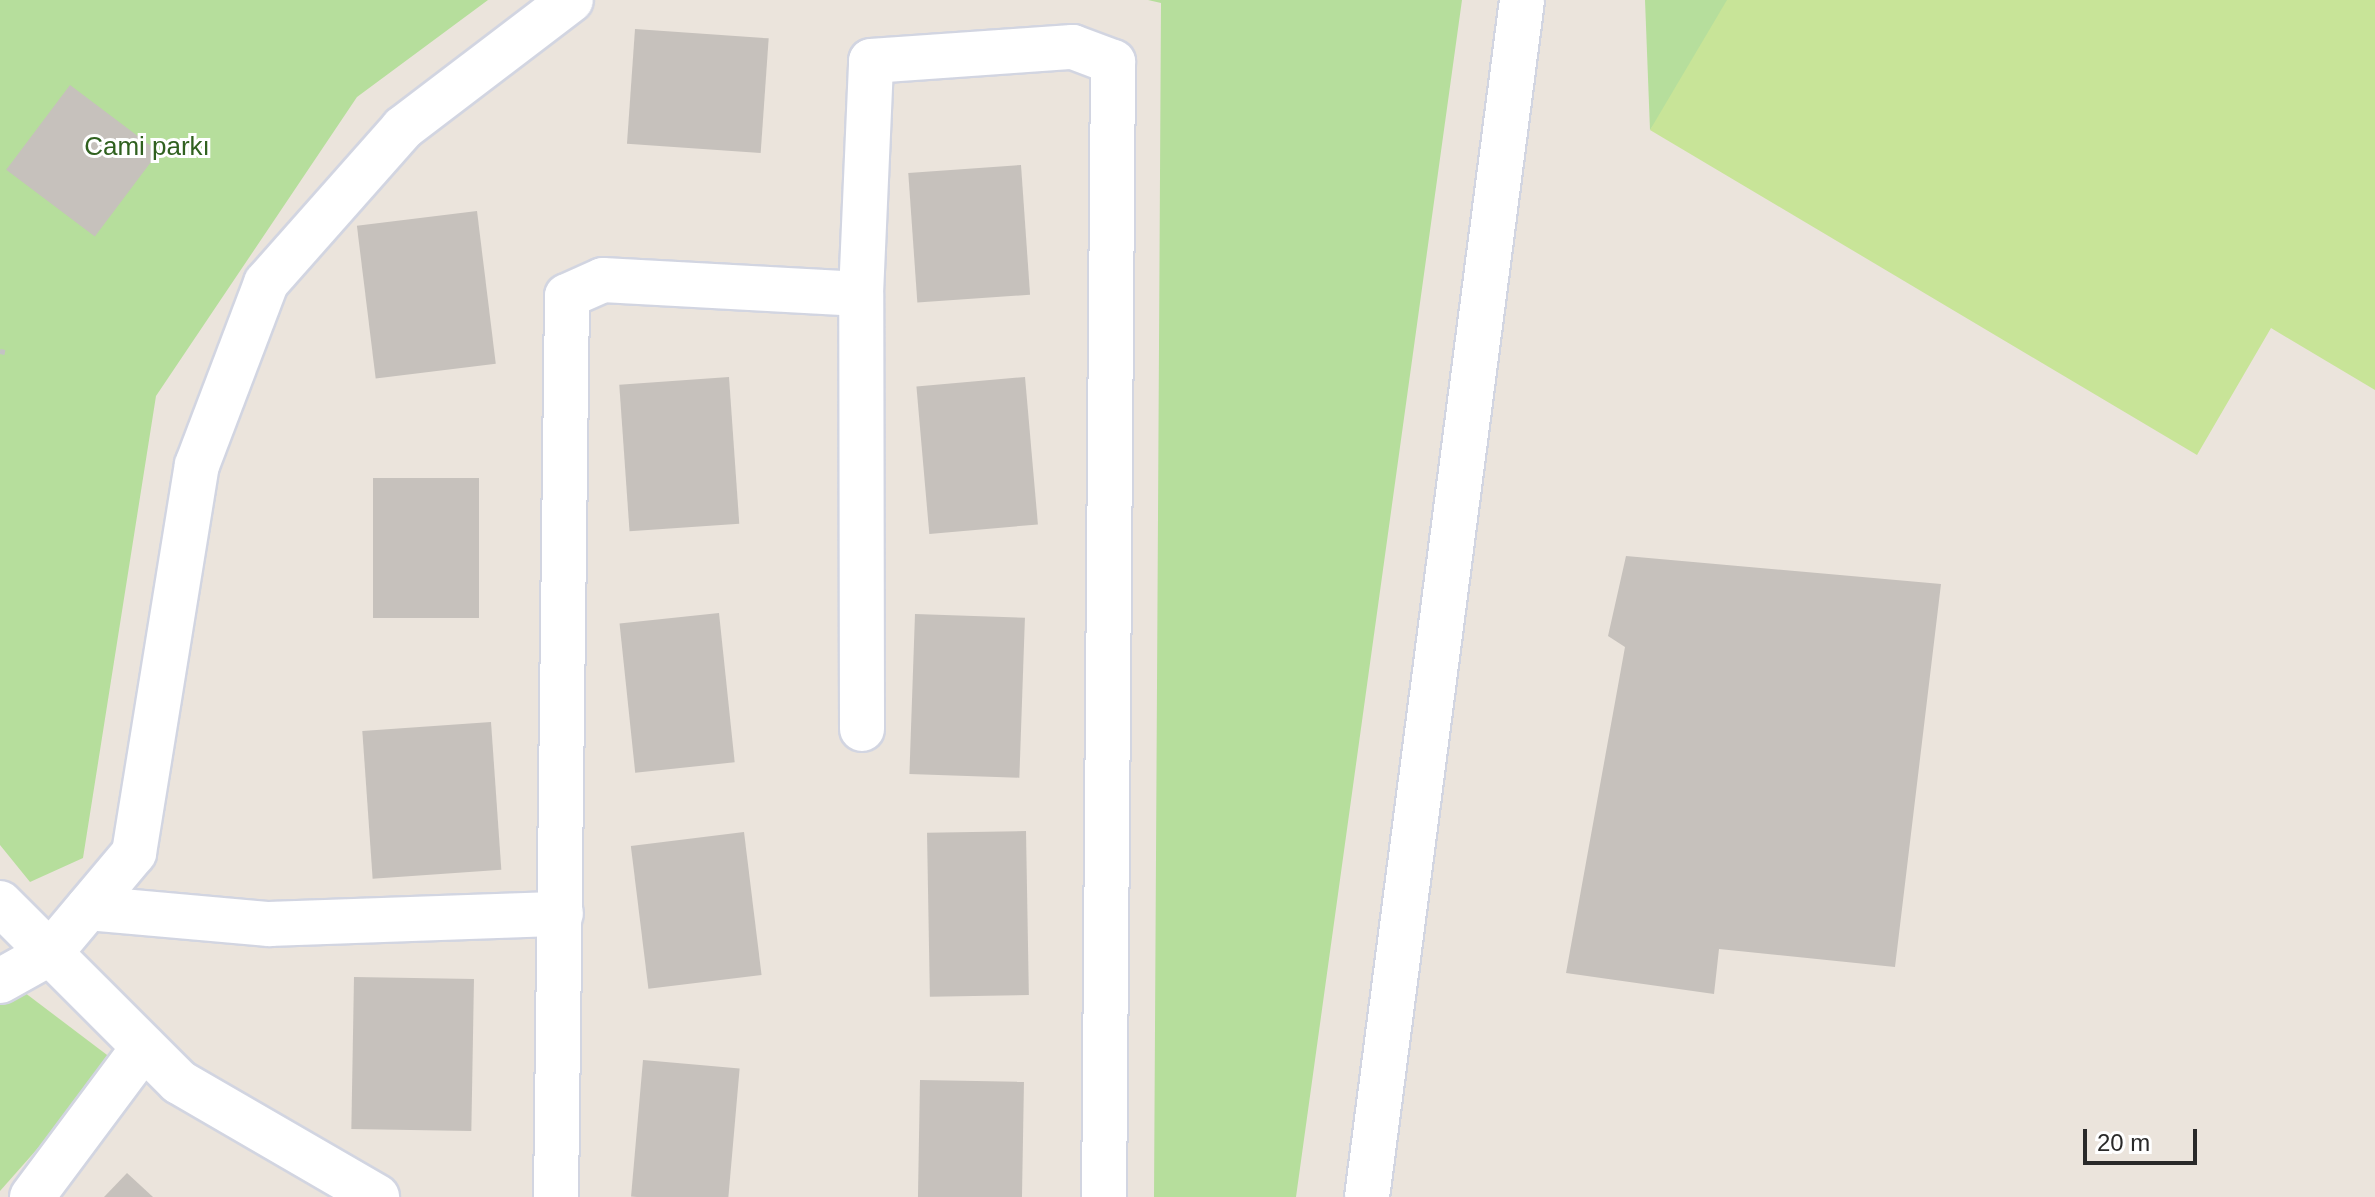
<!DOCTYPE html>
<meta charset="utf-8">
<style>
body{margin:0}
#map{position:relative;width:2375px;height:1197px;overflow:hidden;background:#ebe4dc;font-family:Helvetica,sans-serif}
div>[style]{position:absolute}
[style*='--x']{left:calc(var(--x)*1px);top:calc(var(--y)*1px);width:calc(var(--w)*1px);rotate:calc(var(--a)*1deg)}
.green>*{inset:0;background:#b6de9c}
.pitch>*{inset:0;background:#c8e498}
.building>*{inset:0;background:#c6c1bc;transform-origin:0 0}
.path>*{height:5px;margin-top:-2.5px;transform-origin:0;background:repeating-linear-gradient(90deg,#c3c3c3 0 6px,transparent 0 10px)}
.roads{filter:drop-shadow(2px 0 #d2d5e1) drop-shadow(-2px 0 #d2d5e1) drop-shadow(0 2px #d2d5e1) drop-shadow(0 -2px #d2d5e1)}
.street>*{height:44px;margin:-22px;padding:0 22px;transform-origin:22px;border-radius:22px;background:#fff}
.secondary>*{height:44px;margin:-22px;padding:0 22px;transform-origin:22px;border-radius:22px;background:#fff}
span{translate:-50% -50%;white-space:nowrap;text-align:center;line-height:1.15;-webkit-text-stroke:6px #fff;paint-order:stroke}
.park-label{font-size:26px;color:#30611f}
.scale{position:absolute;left:2083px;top:1129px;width:114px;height:36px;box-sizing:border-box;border:4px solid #292929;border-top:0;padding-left:10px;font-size:24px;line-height:28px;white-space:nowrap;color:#292929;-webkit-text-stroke:6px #fff;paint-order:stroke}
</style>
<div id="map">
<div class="green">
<div style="clip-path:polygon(0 0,488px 0,357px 97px,156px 396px,83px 858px,30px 882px,0 845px)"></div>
<div style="clip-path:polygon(1148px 0,1462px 0,1296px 1197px,1154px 1197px,1161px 3px)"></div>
<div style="clip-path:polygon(1645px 0,1748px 0,1650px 130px)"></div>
<div style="clip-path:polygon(12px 983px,115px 1061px,0 1191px,0 987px)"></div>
</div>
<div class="pitch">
<div style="clip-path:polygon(1727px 0,2375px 0,2375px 390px,2271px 328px,2197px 455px,1650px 130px)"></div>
</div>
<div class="building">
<div style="left:635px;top:29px;width:134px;height:115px;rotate:4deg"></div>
<div style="left:70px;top:85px;width:111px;height:106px;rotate:37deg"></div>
<div style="left:1021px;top:165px;width:130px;height:113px;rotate:86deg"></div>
<div style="left:477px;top:211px;width:154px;height:121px;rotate:83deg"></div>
<div style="left:729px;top:377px;width:147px;height:110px;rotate:86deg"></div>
<div style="left:1025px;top:377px;width:148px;height:109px;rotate:85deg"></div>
<div style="left:373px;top:478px;width:106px;height:140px"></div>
<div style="clip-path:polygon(1626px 556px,1941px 584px,1895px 967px,1719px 949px,1714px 994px,1566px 973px,1625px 647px,1608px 636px)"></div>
<div style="left:719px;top:613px;width:150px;height:100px;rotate:84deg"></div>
<div style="left:915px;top:614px;width:110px;height:160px;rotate:2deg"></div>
<div style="left:491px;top:722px;width:148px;height:129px;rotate:86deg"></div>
<div style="left:1026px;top:831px;width:164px;height:99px;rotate:89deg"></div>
<div style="left:744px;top:832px;width:144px;height:114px;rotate:83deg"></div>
<div style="left:354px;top:977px;width:120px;height:152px;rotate:1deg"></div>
<div style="left:643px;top:1060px;width:97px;height:137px;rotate:5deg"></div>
<div style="left:920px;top:1080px;width:104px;height:117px;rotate:1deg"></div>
<div style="clip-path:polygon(127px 1173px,153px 1197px,104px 1197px)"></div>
</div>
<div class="path">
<div style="--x:0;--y:351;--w:5;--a:11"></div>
</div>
<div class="roads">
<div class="street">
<div style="--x:862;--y:729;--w:435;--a:-90.1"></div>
<div style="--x:861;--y:294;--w:233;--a:-87.5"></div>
<div style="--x:871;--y:61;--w:202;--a:-4"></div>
<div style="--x:1073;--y:47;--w:43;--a:20.6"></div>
<div style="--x:1113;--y:62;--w:1135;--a:90.45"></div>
<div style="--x:0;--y:903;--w:253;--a:45"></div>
<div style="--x:179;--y:1082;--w:229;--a:30.1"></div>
<div style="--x:88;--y:908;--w:182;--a:5.1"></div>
<div style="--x:269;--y:924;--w:292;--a:-2"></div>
<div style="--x:0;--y:981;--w:57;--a:-29.2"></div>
<div style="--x:50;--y:953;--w:131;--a:-50"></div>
<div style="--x:134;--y:853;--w:393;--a:-80.8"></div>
<div style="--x:197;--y:465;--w:195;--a:-69.2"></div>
<div style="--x:266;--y:283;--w:207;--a:-48.5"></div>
<div style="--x:403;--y:128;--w:211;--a:-37.3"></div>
<div style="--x:32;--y:1197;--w:187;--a:-53.3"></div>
<div style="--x:556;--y:1197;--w:901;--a:-89.3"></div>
<div style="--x:567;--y:296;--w:39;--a:-24"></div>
<div style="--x:603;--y:280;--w:258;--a:3.1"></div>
</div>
<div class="secondary">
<div style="--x:1367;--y:1197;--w:1207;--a:-82.62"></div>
</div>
</div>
<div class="park-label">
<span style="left:147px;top:147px">Cami parkı</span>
</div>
<div class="scale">20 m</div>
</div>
